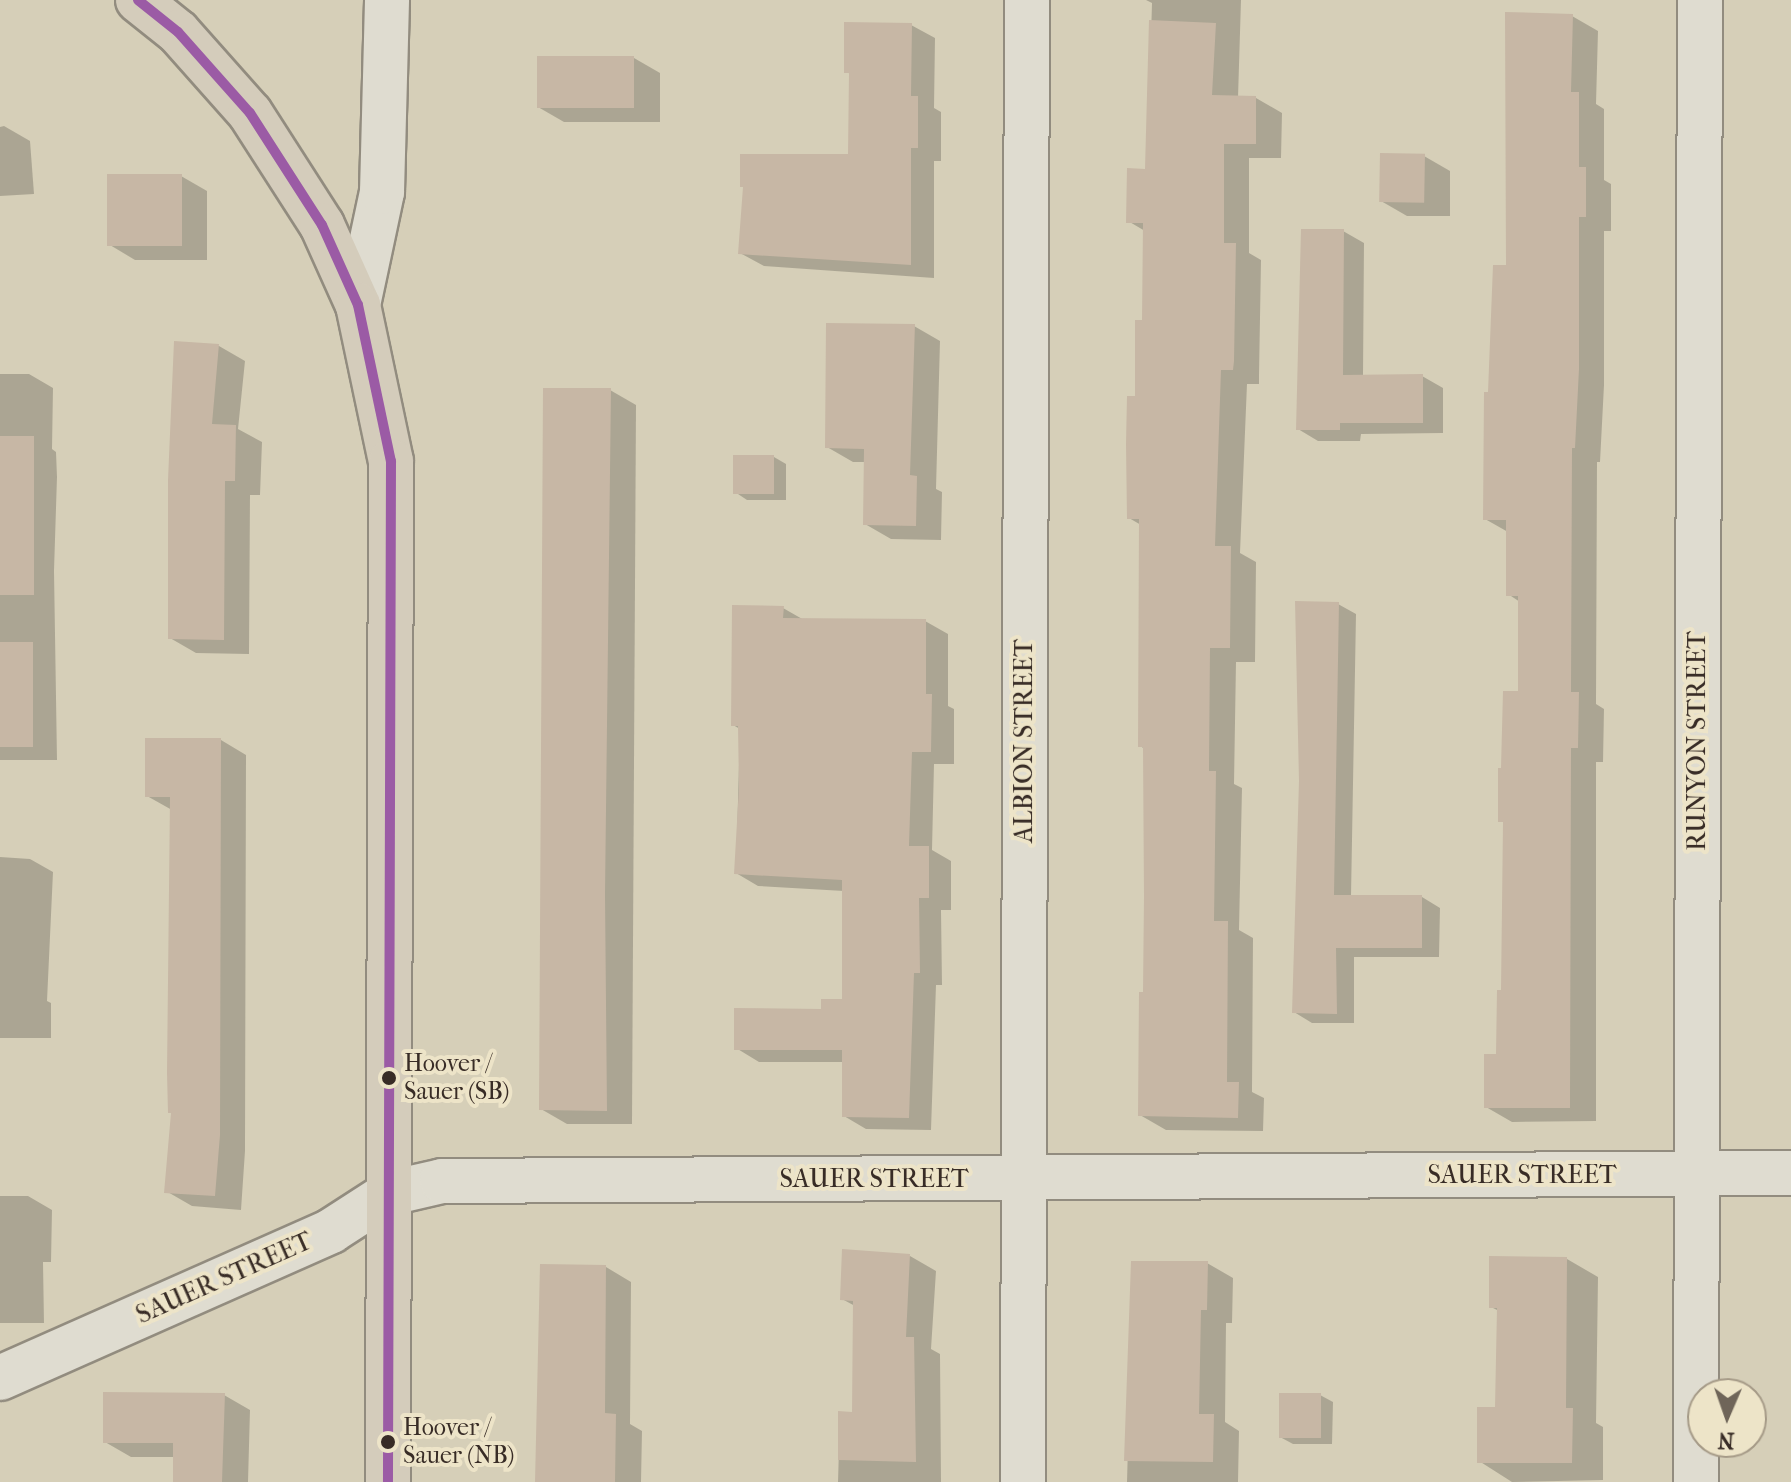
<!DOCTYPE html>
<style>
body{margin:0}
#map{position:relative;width:1791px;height:1482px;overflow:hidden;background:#d6cfb8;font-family:"IM FELL French Canon",serif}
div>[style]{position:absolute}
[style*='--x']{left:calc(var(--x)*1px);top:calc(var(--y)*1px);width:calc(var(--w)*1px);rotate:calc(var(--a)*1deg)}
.shadow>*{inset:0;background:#0003}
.building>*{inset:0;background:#c7b7a5;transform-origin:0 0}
.roads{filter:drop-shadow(2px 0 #928c7f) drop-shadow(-2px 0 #928c7f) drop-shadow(0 2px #928c7f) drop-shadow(0 -2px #928c7f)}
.street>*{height:44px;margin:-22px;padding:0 22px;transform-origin:22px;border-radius:22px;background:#dfdcd0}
.secondary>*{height:44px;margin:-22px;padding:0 22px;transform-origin:22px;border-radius:22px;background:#dfdcd0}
.primary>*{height:44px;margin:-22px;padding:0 22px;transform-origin:22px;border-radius:22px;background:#d4ccbb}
.bus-1>*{height:10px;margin:-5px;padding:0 5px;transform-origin:5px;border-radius:5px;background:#9b5ba5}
.dots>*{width:22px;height:22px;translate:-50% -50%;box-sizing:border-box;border:4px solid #ede4c8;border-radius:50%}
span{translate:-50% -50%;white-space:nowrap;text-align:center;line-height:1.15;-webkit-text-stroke:8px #ede4c8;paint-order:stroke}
.bus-label{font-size:24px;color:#382c26}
.left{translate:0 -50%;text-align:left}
.street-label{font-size:26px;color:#382c26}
.north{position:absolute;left:1687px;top:1378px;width:80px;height:80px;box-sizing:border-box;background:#ede4c8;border:2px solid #a59a87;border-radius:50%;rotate:182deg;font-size:22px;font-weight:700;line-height:32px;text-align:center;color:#382c26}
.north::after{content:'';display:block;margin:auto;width:28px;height:36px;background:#6f6559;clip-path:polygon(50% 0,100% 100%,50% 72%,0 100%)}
</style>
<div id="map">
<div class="shadow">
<div style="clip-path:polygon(1146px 0,1241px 0,1238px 98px,1256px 98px,1282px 113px,1281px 158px,1249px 158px,1249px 253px,1261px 260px,1259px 376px,1259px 384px,1247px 384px,1240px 553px,1256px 562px,1255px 662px,1236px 662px,1234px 784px,1242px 788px,1239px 930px,1253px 938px,1252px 1092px,1264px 1098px,1263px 1131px,1166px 1130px,1140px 1115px,1145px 994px,1145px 749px,1140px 746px,1141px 525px,1129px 518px,1144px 322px,1145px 231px,1128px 221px,1147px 171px,1152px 3px)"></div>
<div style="clip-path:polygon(1572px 16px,1598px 31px,1596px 104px,1604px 109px,1604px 180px,1611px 184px,1611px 231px,1604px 231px,1604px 385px,1600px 462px,1597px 462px,1596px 704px,1604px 709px,1603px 762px,1596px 762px,1596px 1121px,1512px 1122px,1486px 1107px,1498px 1056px,1503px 992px,1505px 823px,1500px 820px,1503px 770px,1520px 693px,1520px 602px,1508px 594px,1508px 532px,1485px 519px,1490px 394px,1508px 267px)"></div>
<div style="clip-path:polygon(911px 25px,935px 38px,934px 108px,941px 112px,941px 161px,934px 161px,934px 278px,764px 266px,740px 253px,849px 156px,851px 74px,846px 72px)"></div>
<div style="clip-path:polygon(634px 58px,660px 73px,660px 122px,564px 122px,538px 107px)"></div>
<div style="clip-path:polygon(4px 126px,30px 141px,34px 194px,0 196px,0 127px)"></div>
<div style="clip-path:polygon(1424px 156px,1450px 171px,1450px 216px,1407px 216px,1381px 201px)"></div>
<div style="clip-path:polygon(181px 176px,207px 191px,207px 260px,135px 260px,110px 245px)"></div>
<div style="clip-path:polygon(1343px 231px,1364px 243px,1363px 377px,1422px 376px,1443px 388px,1443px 433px,1361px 434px,1360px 441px,1318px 441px,1298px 429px)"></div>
<div style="clip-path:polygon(914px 326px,940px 341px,936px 489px,942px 492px,941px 540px,891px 539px,865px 524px,866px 462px,853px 462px,827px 447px)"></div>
<div style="clip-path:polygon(176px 343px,219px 346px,245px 361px,238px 429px,262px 442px,260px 495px,250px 495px,249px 654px,196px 653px,170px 638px)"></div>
<div style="clip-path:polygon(0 374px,29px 374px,53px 388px,52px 449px,56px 452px,57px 477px,54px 571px,57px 760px,0 760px)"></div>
<div style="clip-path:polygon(610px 390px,636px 405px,632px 1124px,567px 1124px,541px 1109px)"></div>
<div style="clip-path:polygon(774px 457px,786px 464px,786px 500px,747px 500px,735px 492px)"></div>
<div style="clip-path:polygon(1338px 604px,1356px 614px,1351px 897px,1422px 897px,1440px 908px,1439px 957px,1354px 957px,1354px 1023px,1312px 1023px,1294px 1012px)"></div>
<div style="clip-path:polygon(783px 608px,804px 620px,925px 621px,948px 634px,948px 706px,954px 709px,954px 764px,934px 764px,932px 850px,951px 861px,951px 910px,941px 910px,942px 985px,936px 985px,931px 1130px,866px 1129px,844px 1116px,844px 1062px,759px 1062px,736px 1048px,844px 1001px,844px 891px,758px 886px,736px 873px,740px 729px,733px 725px)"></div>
<div style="clip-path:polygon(221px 740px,246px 755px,245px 1151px,241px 1210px,192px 1206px,166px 1191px,173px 1113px,172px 810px,147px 796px)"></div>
<div style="clip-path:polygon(0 857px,30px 859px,53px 872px,47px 1001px,51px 1003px,51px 1038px,0 1038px)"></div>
<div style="clip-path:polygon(0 1196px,28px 1196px,52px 1210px,51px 1262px,43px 1262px,44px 1323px,0 1323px)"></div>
<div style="clip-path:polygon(910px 1256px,936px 1271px,931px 1349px,940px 1354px,941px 1482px,838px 1482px,840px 1413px,854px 1414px,855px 1306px,842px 1299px)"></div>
<div style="clip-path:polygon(1567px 1259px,1598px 1277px,1596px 1423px,1603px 1427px,1603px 1480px,1512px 1482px,1479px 1461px,1497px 1409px,1499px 1311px,1491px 1307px)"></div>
<div style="clip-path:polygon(1133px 1263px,1207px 1263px,1233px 1278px,1232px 1323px,1226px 1323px,1225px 1422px,1239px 1431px,1238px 1482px,1127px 1482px)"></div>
<div style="clip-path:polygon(606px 1267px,631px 1282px,630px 1424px,642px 1431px,641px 1482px,540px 1482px)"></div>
<div style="clip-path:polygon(224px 1395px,250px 1410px,248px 1482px,175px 1482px,175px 1457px,131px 1457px,105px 1442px)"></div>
<div style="clip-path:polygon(1320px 1395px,1333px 1402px,1332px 1444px,1293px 1444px,1280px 1437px)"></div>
</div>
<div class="building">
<div style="clip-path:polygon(1505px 12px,1573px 14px,1571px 92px,1579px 92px,1579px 167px,1586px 167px,1586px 217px,1579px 217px,1579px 369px,1575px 448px,1572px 448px,1571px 692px,1579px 692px,1578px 748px,1571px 748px,1570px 1108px,1484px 1108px,1484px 1054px,1496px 1054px,1497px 990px,1501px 990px,1503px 822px,1498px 822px,1498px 768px,1501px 768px,1503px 691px,1518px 691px,1518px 596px,1506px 596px,1506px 520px,1483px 520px,1484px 392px,1488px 392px,1493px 265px,1506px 265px)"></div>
<div style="clip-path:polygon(1149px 20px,1216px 23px,1212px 95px,1256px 96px,1256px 144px,1224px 144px,1224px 243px,1236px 243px,1234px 361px,1233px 370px,1221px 370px,1215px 546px,1231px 546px,1230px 648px,1210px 648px,1209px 771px,1216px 771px,1214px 921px,1228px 921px,1227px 1082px,1239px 1082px,1238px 1118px,1138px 1116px,1139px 992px,1143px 992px,1144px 896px,1143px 747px,1138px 747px,1139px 519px,1127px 519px,1126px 444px,1127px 396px,1135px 396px,1135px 320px,1142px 320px,1143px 223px,1126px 223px,1127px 168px,1145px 169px)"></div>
<div style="clip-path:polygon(844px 22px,912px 23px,911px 96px,918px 96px,918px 148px,911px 148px,911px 265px,738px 254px,743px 187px,740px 187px,740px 154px,848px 154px,849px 73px,844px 73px)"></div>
<div style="left:537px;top:56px;width:97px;height:52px"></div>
<div style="left:1380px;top:153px;width:45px;height:49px;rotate:1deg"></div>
<div style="left:107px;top:174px;width:75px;height:72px"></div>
<div style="clip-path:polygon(1301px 229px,1344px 229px,1343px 375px,1423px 374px,1423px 423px,1340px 423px,1340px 430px,1296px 430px)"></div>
<div style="clip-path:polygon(826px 323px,915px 324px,910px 475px,917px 476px,916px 526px,863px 525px,864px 449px,825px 448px)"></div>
<div style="clip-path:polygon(174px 341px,219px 344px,212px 424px,236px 425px,235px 481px,225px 481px,224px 640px,168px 639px,168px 480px)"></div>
<div style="clip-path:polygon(543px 388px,611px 388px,605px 894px,607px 1111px,539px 1110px)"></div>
<div style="left:0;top:436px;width:34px;height:159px"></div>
<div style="left:733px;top:455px;width:41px;height:39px"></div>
<div style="clip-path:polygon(1295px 601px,1339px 602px,1334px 895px,1422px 895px,1422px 948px,1336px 948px,1337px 1014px,1292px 1013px,1299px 781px)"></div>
<div style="clip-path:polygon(732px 605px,784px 606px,783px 618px,926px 619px,926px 694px,932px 694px,931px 752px,912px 752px,909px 846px,929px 846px,929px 898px,919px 898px,920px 973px,914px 973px,909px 1118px,842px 1117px,842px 1050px,734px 1050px,734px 1008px,821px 1009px,821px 999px,842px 999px,842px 880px,734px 874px,739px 787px,738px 726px,731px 726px)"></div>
<div style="left:0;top:642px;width:33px;height:105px"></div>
<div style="clip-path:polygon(145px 738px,221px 738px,220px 1135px,215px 1196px,164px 1193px,171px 1113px,168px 1113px,167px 1073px,170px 797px,145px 797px)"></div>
<div style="clip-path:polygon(842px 1249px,910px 1254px,906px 1337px,914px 1337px,916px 1462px,838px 1460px,838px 1411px,852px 1412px,853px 1301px,840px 1300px)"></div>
<div style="clip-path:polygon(1489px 1256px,1567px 1257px,1566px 1408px,1573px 1408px,1572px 1463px,1477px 1463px,1477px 1407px,1495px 1407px,1497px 1308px,1489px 1308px)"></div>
<div style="clip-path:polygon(1131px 1261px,1208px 1261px,1207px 1310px,1201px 1310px,1199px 1414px,1214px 1414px,1213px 1462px,1124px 1461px)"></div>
<div style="clip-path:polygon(540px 1264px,606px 1265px,605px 1413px,616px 1414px,615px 1482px,535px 1482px)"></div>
<div style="clip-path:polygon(103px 1392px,225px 1393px,222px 1482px,173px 1482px,173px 1443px,103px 1443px)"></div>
<div style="left:1279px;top:1393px;width:42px;height:45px"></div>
</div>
<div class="roads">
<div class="street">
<div style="--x:0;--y:1378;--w:362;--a:-23.9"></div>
<div style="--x:331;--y:1231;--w:70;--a:-32.8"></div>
<div style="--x:390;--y:1193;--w:53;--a:-13"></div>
<div style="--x:442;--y:1181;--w:1349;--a:-0.34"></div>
<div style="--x:1023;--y:1482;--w:1482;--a:-89.85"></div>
<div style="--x:1696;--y:1482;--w:1482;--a:-89.85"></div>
</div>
<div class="secondary">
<div style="--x:358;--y:305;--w:116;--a:-78"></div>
<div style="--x:382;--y:192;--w:192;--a:-88.5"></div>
</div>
<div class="primary">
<div style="--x:138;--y:0;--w:51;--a:38.7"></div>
<div style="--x:178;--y:32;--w:108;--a:48.4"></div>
<div style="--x:250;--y:113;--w:133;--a:57.3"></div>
<div style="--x:322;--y:225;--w:88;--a:65.8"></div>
<div style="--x:358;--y:305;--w:159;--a:78.1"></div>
<div style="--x:391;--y:461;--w:1021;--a:90.17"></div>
</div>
</div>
<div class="bus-1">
<div style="--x:138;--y:0;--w:51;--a:38.7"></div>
<div style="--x:178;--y:32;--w:108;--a:48.4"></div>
<div style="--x:250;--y:113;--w:133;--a:57.3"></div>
<div style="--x:322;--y:225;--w:88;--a:65.8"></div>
<div style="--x:358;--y:305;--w:159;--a:78.1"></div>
<div style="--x:391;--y:461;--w:1021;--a:90.17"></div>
</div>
<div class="dots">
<div style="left:389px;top:1078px;background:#382c26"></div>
<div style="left:388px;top:1442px;background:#382c26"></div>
</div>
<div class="bus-label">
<span class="left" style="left:404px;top:1078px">Hoover /<br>Sauer (SB)</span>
<span class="left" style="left:403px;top:1442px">Hoover /<br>Sauer (NB)</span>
</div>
<div class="street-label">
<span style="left:1024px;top:741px;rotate:-90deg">ALBION STREET</span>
<span style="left:1697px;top:741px;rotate:-90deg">RUNYON STREET</span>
<span style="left:1522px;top:1175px">SAUER STREET</span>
<span style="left:874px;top:1179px">SAUER STREET</span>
<span style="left:224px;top:1278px;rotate:-24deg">SAUER STREET</span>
</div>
<div class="north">N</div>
</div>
